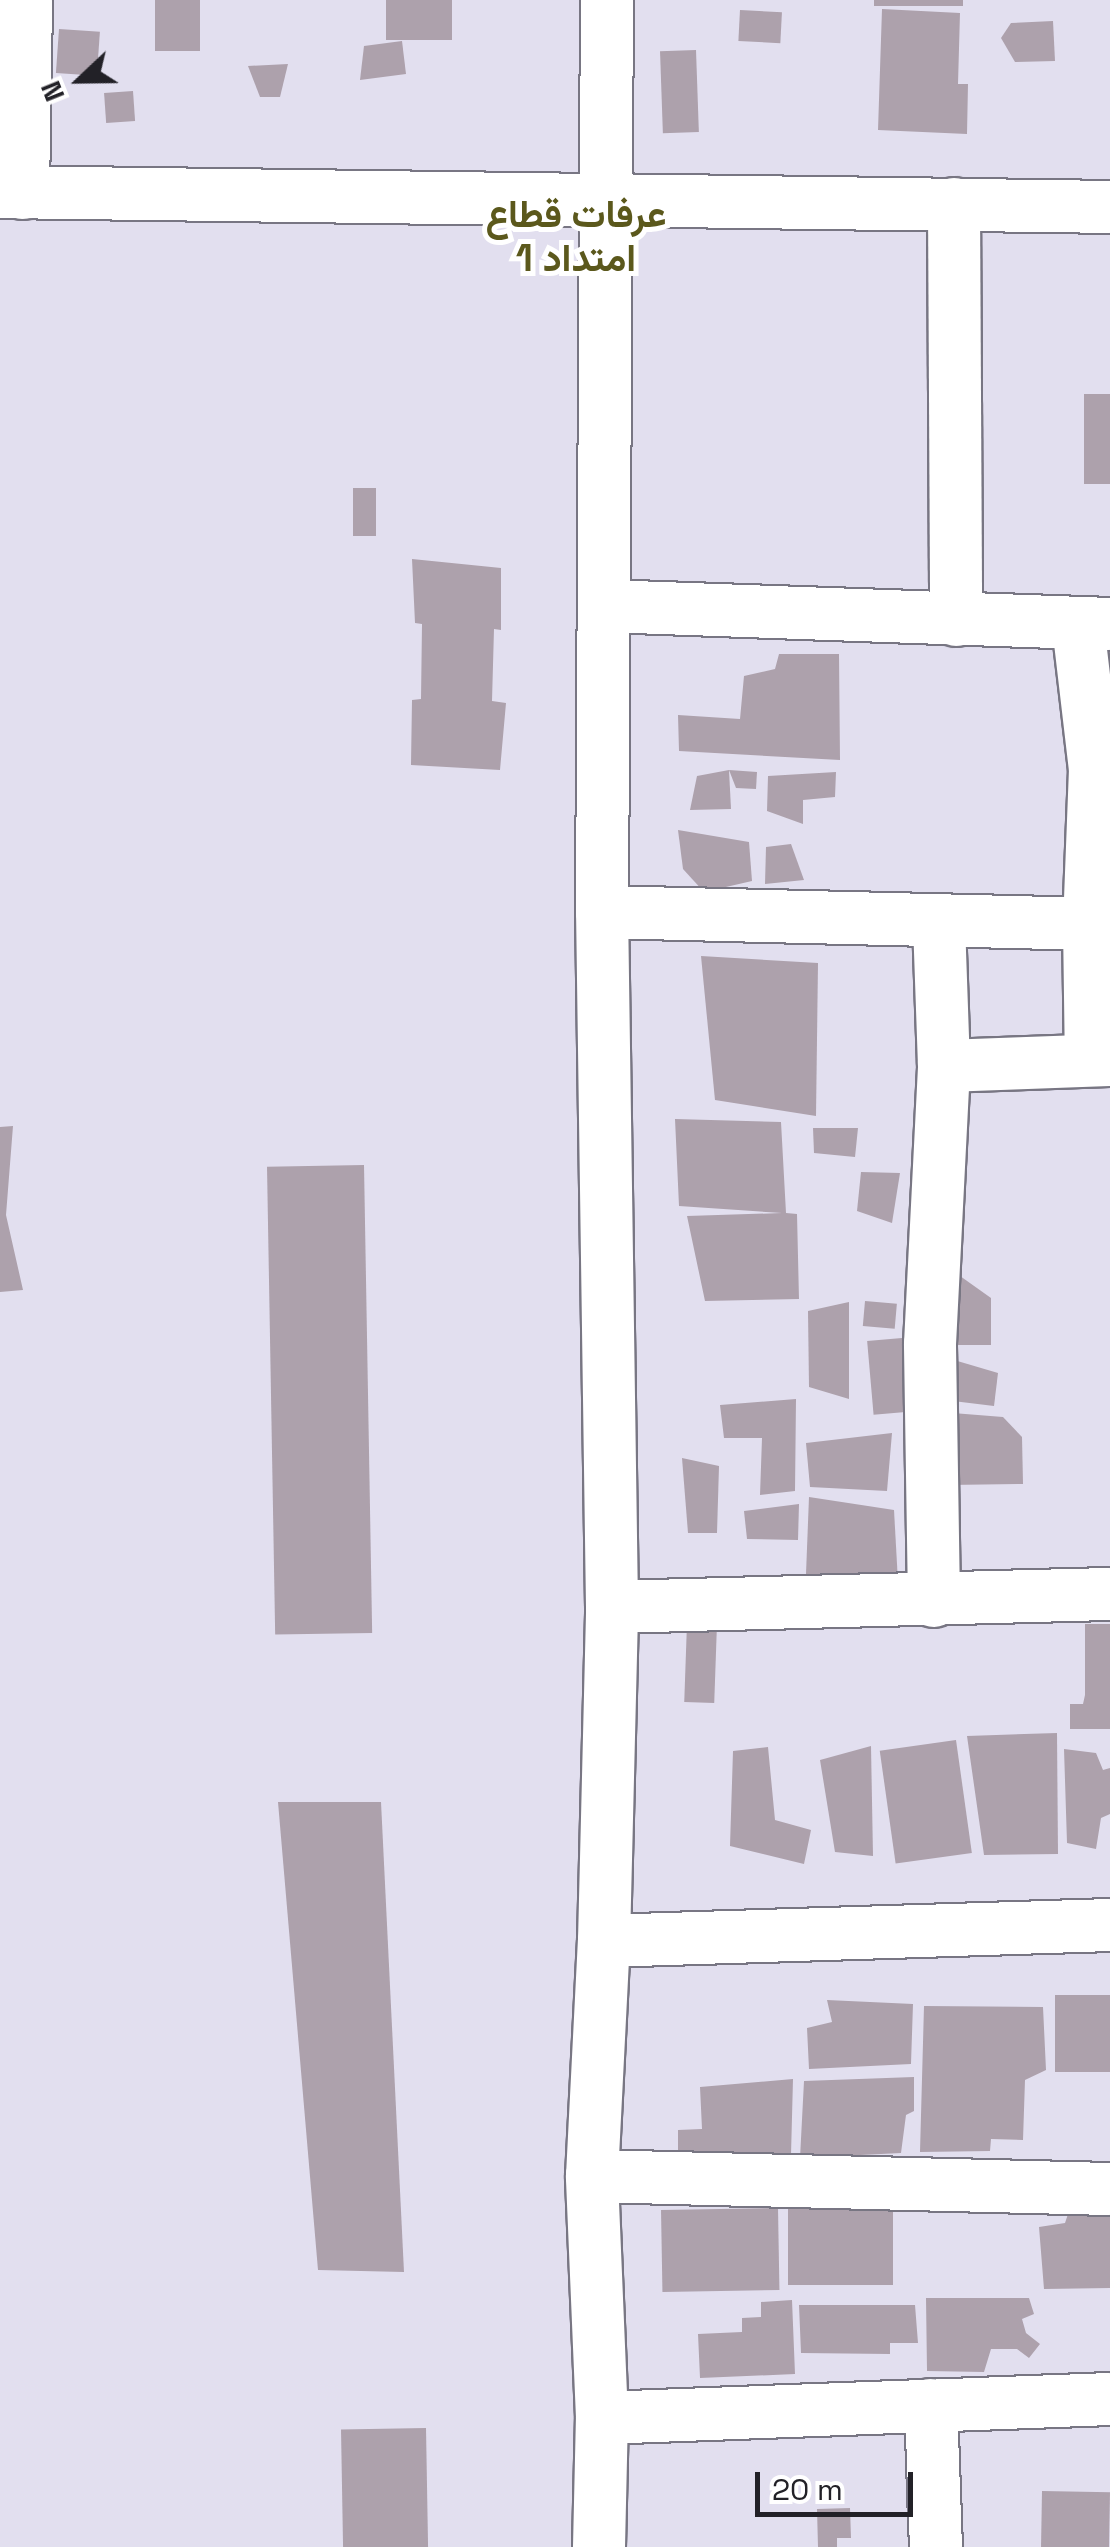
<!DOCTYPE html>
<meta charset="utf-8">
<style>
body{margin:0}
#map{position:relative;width:1110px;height:2547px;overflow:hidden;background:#e2dfef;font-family:"Space Grotesk",Vazirmatn,sans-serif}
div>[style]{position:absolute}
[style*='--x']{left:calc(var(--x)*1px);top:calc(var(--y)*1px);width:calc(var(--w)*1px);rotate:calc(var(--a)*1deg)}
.building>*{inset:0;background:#ada1ac;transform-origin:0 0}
.roads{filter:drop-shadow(2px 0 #787683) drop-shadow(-2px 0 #787683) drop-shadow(0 2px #787683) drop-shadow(0 -2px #787683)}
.street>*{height:52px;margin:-26px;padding:0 26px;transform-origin:26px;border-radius:26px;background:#fff}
span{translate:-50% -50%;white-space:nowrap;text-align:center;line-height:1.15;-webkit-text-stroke:10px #fff;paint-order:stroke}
.quarter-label{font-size:38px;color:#5b581c;font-weight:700}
.north{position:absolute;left:30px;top:30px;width:100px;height:100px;-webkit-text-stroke:8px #fff;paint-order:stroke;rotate:248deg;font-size:28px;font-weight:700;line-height:40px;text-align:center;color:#222127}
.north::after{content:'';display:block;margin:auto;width:35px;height:45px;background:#222127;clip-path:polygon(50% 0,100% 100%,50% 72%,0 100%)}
.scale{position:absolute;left:755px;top:2472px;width:158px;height:45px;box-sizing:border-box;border:5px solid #222127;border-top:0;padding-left:12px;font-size:30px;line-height:35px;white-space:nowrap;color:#222127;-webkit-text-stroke:8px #fff;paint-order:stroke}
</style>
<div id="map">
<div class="building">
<div style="left:155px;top:0;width:45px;height:51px"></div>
<div style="left:386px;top:0;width:66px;height:40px"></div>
<div style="left:874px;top:0;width:89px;height:6px"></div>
<div style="clip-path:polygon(882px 9px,960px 13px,958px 84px,968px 84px,967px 134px,878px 130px)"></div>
<div style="left:740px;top:10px;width:42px;height:31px;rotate:3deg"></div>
<div style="clip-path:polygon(1053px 21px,1055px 61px,1015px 62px,1001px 38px,1011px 23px)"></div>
<div style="left:59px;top:29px;width:41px;height:44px;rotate:4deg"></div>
<div style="clip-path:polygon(402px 41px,406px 74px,360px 80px,364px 46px)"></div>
<div style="left:696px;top:50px;width:82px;height:36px;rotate:88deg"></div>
<div style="clip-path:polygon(288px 64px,280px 97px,260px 97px,248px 66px)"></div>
<div style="left:133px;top:91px;width:30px;height:29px;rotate:86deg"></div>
<div style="left:1084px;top:394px;width:26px;height:90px"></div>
<div style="left:353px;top:488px;width:23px;height:48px"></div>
<div style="clip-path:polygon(412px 559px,501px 568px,501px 630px,494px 629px,492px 701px,506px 703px,500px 770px,411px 765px,412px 700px,421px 699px,422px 624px,415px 623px)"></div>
<div style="clip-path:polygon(779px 654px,839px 654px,840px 760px,679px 751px,678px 715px,740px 719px,744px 676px,775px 669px)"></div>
<div style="clip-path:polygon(729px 770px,731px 809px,690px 810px,697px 776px)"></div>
<div style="clip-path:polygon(729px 770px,757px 772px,756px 789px,736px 788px)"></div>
<div style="clip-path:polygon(836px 772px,835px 797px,803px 800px,803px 824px,767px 811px,768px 776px)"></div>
<div style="clip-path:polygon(678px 830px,749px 842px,752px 881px,704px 892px,683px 869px)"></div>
<div style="clip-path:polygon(791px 844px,804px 880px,765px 884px,766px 847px)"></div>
<div style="clip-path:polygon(701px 956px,818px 963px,816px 1116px,715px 1100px)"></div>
<div style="clip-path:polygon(675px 1119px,781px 1122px,786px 1213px,797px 1214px,799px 1299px,705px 1301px,687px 1216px,782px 1213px,679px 1206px)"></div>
<div style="clip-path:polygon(13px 1126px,6px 1215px,23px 1290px,0 1292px,0 1127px)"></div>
<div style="clip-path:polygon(813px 1128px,858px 1128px,855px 1157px,814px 1153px)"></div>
<div style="left:364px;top:1165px;width:468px;height:97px;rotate:89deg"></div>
<div style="clip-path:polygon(861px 1172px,900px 1173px,892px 1223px,857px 1211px)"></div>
<div style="clip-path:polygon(953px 1271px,991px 1298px,991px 1345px,954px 1345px)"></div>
<div style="left:865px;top:1301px;width:32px;height:25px;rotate:5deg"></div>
<div style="clip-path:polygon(849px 1302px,849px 1399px,809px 1387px,808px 1311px)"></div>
<div style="left:902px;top:1338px;width:74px;height:35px;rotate:85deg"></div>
<div style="clip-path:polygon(954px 1360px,998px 1373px,994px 1406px,953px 1401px)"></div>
<div style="clip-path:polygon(796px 1399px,795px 1491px,760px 1495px,762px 1438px,724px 1438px,720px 1405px)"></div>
<div style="clip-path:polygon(940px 1412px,1003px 1417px,1022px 1437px,1023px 1484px,948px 1485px)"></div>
<div style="clip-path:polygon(892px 1433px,887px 1491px,810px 1487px,806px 1443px)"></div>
<div style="clip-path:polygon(682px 1458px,719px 1466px,717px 1533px,688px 1533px)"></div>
<div style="clip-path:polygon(809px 1497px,894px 1510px,898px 1582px,806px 1574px)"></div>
<div style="clip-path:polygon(799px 1504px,798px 1540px,747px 1539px,744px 1511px)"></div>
<div style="left:687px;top:1623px;width:30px;height:79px;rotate:2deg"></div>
<div style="clip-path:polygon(1085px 1624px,1110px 1624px,1110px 1729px,1070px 1729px,1070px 1704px,1083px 1704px,1085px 1695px)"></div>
<div style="clip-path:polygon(1057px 1733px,1058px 1854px,984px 1855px,967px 1736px)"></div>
<div style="left:956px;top:1740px;width:114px;height:77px;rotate:82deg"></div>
<div style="clip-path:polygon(871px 1746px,873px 1856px,835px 1852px,820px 1760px)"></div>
<div style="clip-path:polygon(768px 1747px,775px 1820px,811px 1830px,804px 1864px,730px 1846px,733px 1751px)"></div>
<div style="clip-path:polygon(1064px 1749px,1096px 1753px,1103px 1770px,1110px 1768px,1110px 1814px,1101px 1818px,1096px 1849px,1067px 1843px)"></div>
<div style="clip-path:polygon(278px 1802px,381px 1802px,404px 2272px,318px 2270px)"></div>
<div style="left:1110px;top:1995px;width:77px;height:55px;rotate:90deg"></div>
<div style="clip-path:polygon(827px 2000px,913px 2004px,911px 2064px,809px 2069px,807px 2028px,832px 2022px)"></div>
<div style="clip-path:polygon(924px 2006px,1043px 2007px,1046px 2070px,1025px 2080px,1023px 2140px,991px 2139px,990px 2151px,920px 2152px)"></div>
<div style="clip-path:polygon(914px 2077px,914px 2111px,906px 2115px,901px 2153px,800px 2158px,804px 2081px)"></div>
<div style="clip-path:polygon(793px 2079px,791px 2155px,678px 2160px,678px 2130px,702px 2129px,700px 2087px)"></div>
<div style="left:893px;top:2205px;width:80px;height:105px;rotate:90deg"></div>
<div style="left:778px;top:2208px;width:82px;height:117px;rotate:89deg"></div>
<div style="clip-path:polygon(1068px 2214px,1110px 2215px,1110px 2288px,1044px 2289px,1039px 2227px,1065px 2223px)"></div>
<div style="clip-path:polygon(926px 2298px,1029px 2298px,1034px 2314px,1022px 2319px,1026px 2333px,1040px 2344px,1029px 2358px,1017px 2349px,991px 2349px,984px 2372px,927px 2371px)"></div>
<div style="clip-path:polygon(792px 2300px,795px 2374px,700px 2378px,698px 2334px,742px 2332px,742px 2318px,761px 2317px,761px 2302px)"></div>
<div style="clip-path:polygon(799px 2305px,915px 2305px,918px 2343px,890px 2343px,890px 2354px,801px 2353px)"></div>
<div style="left:426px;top:2428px;width:119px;height:85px;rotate:89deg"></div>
<div style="left:1042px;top:2491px;width:68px;height:56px;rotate:1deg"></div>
<div style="clip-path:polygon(850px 2508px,851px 2538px,837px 2538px,837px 2547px,818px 2547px,817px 2509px)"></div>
</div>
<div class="roads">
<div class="street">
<div style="--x:0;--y:192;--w:1110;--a:0.77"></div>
<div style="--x:23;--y:193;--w:193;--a:-89.1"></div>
<div style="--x:954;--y:204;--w:416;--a:89.7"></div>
<div style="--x:605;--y:606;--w:505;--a:2.04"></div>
<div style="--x:1078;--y:625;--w:145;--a:83.3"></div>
<div style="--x:1095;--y:769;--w:155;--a:92.2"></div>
<div style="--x:1089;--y:924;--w:136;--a:89.2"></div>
<div style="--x:602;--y:912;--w:487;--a:1.4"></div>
<div style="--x:944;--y:1066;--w:166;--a:-2.1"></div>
<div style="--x:934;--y:1601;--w:257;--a:-90.9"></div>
<div style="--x:930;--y:1344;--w:278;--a:-87.1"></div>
<div style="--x:944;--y:1066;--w:145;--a:-92"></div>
<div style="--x:612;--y:1607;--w:498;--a:-1.5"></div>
<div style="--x:604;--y:1941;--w:506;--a:-1.81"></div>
<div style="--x:592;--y:2176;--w:518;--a:1.44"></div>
<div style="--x:931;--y:2405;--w:142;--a:88"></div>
<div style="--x:602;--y:2418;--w:508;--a:-2.14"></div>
<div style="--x:599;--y:2547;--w:129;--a:-88.7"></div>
<div style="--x:602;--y:2418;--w:242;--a:-92.4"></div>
<div style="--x:592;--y:2176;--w:235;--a:-87.1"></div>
<div style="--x:604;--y:1941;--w:334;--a:-88.6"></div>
<div style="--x:612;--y:1607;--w:695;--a:-90.82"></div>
<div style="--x:602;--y:912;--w:912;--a:-89.69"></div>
</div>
</div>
<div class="quarter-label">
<span style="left:576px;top:237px">عرفات قطاع<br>1 امتداد</span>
</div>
<div class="north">N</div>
<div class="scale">20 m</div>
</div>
